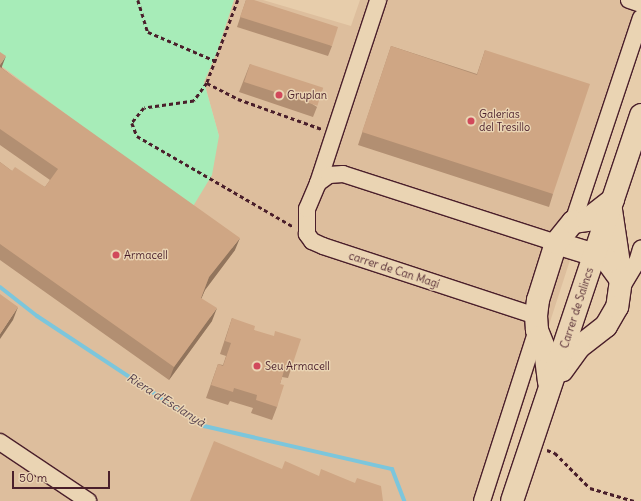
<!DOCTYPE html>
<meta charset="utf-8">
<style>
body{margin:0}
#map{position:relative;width:641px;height:501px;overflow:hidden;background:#e7cdab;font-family:Delius,sans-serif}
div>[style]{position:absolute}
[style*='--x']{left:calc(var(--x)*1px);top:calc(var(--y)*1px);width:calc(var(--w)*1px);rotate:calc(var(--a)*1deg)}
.built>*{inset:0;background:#ddbe9d}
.green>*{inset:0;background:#a7ecb8}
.stream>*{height:4px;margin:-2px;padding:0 2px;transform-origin:2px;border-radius:2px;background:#7cc6dc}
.path>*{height:2.5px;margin-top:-1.25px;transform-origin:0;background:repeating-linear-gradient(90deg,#4a1f2b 0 4px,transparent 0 7px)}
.roads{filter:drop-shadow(1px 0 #4a1f2b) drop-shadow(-1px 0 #4a1f2b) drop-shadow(0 1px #4a1f2b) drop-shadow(0 -1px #4a1f2b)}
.minor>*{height:16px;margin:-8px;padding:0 8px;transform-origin:8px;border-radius:8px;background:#ead4b3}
.secondary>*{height:22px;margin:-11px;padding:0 11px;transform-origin:11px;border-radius:11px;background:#ead4b3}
.wall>*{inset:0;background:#b28f72}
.shaded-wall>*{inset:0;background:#91745c}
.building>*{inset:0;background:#cfa684;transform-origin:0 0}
.dots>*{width:11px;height:11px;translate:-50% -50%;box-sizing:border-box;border:2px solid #ead4b3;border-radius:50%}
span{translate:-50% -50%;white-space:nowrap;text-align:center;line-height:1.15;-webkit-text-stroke:3px #ead4b3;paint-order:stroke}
.poi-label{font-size:11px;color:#4a1f2b}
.left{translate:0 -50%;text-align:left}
.street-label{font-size:11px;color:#4a1f2b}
.water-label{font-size:12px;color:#54404e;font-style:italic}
.scale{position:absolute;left:12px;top:471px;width:98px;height:18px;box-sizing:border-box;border:2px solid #4a1f2b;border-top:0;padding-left:5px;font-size:12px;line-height:14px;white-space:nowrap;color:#4a1f2b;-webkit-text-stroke:3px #ead4b3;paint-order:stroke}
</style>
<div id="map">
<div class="built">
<div style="clip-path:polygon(234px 0,263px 0,351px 26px,360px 0,641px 0,641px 41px,492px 501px,0 501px,0 65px,23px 81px,219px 136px,204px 82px,217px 52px)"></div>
</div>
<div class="green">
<div style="clip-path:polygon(0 0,234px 0,217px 52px,204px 82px,219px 136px,212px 175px,192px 208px,0 65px)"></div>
</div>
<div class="stream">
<div style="--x:0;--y:287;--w:47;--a:38.1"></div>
<div style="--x:37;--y:316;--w:200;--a:33.4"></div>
<div style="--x:204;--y:426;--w:193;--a:12.9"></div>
<div style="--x:392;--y:469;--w:34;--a:69"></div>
</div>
<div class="path">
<div style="--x:138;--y:0;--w:34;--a:73"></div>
<div style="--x:148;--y:32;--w:74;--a:23.1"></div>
<div style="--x:238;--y:0;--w:89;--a:110.5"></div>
<div style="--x:207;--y:83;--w:22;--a:126"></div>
<div style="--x:194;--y:101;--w:50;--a:172"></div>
<div style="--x:144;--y:108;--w:19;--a:129"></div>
<div style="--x:132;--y:123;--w:14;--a:69"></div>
<div style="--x:137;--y:136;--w:181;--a:30.1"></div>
<div style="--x:207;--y:83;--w:35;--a:27"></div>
<div style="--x:238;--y:99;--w:89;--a:19.7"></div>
<div style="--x:547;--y:450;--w:9;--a:21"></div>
<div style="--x:555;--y:453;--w:49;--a:45"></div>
<div style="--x:590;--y:488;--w:46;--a:16.5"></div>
</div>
<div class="roads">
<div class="minor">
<div style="--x:629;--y:0;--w:13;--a:18"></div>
<div style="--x:318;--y:183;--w:193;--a:-71.8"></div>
<div style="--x:573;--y:222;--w:215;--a:-71.6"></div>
<div style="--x:620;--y:290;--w:33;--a:-59"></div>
<div style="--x:637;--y:262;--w:14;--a:-73"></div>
<div style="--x:536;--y:316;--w:224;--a:-161.8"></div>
<div style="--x:323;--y:246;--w:12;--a:-156"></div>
<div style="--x:312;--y:241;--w:9;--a:-126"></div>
<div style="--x:307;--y:234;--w:25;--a:-90"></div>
<div style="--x:307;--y:209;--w:28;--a:-67"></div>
<div style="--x:318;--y:183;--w:14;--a:-36"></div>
<div style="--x:329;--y:175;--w:14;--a:-4"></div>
<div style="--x:343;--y:174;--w:224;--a:17.9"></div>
<div style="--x:0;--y:442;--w:106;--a:33.8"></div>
<div style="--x:482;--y:501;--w:180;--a:-72.2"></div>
</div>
<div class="secondary">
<div style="--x:611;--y:210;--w:68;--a:81.5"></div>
<div style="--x:556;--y:243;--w:51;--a:17"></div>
<div style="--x:605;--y:258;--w:27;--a:54"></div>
<div style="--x:621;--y:280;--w:27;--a:98"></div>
<div style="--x:617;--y:307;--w:22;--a:120"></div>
<div style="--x:606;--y:326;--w:34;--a:142"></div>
<div style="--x:579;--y:347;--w:29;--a:126"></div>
<div style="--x:549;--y:382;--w:32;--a:-97"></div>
<div style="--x:545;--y:350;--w:22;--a:-112"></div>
<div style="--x:537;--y:330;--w:14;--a:-94"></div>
<div style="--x:536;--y:316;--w:16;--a:-83"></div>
<div style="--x:538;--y:300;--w:60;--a:-72.5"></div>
<div style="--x:556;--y:243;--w:27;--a:-51"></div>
<div style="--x:573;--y:222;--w:14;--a:-8"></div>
<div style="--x:587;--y:220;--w:33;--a:-38"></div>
<div style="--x:512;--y:501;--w:407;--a:-71.5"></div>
</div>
</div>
<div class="wall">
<div style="clip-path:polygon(246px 0,332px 46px,328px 56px,237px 27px)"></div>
<div style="clip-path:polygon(391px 46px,477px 74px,485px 50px,553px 194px,549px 207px,358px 145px)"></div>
<div style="clip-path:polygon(0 52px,2px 68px,235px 250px,205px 290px,201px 299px,212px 321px,169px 380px,0 260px,0 162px,12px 171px,45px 187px,50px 180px,0 145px)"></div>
<div style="clip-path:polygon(250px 64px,317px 107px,313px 117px,239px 92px)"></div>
<div style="clip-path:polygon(232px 318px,254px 330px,292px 366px,288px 378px,282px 377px,280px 384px,277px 407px,272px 420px,251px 413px,253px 408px,230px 401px,228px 405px,206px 398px,218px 364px,223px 365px,226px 356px,220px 354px)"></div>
</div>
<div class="shaded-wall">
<div style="clip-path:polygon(6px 56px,1px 69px,0 71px,0 65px)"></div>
<div style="clip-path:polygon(240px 238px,235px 250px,205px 290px,196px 311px,209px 277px)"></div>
<div style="clip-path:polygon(18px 307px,13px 320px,0 339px,0 334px)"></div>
<div style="clip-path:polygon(217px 308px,212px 321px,169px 380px,174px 367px)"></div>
</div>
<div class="building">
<div style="clip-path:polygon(246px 0,254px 0,338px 27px,332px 46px,240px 17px)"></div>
<div style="clip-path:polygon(391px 46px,477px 75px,485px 50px,590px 84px,553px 194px,362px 132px)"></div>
<div style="clip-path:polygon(0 52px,6px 56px,0 65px)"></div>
<div style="left:250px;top:64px;width:77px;height:19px;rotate:18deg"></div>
<div style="clip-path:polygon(0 67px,240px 238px,209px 277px,201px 298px,217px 308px,174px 367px,0 244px,0 162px,12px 171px,15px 167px,45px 187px,58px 169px,0 129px)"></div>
<div style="clip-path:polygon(0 294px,18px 307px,0 334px)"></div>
<div style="clip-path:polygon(232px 318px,255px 326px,254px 330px,274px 336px,275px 331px,301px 339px,292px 366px,286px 364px,280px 384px,284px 385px,277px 407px,256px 400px,257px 395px,234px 388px,233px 392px,211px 385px,218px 364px,223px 366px,231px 343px,225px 341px)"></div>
<div style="clip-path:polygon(214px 441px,282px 469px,285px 461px,319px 476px,321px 469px,355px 483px,357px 478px,381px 486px,383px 501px,190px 501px)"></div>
</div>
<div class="dots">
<div style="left:279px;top:95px;background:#d1495b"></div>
<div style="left:471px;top:121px;background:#d1495b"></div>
<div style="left:116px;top:255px;background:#d1495b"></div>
<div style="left:257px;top:366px;background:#d1495b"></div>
</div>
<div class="poi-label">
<span class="left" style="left:287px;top:95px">Gruplan</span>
<span class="left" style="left:479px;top:121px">Galerías<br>del Tresillo</span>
<span class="left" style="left:124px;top:255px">Armacell</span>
<span class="left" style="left:265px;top:366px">Seu Armacell</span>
</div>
<div class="street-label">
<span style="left:394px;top:270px;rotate:18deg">carrer de Can Magí</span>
<span style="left:577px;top:308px;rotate:-72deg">Carrer de Salincs</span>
</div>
<div class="water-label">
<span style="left:166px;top:400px;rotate:32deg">Riera d'Esclanyà</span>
</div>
<div class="scale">50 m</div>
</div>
